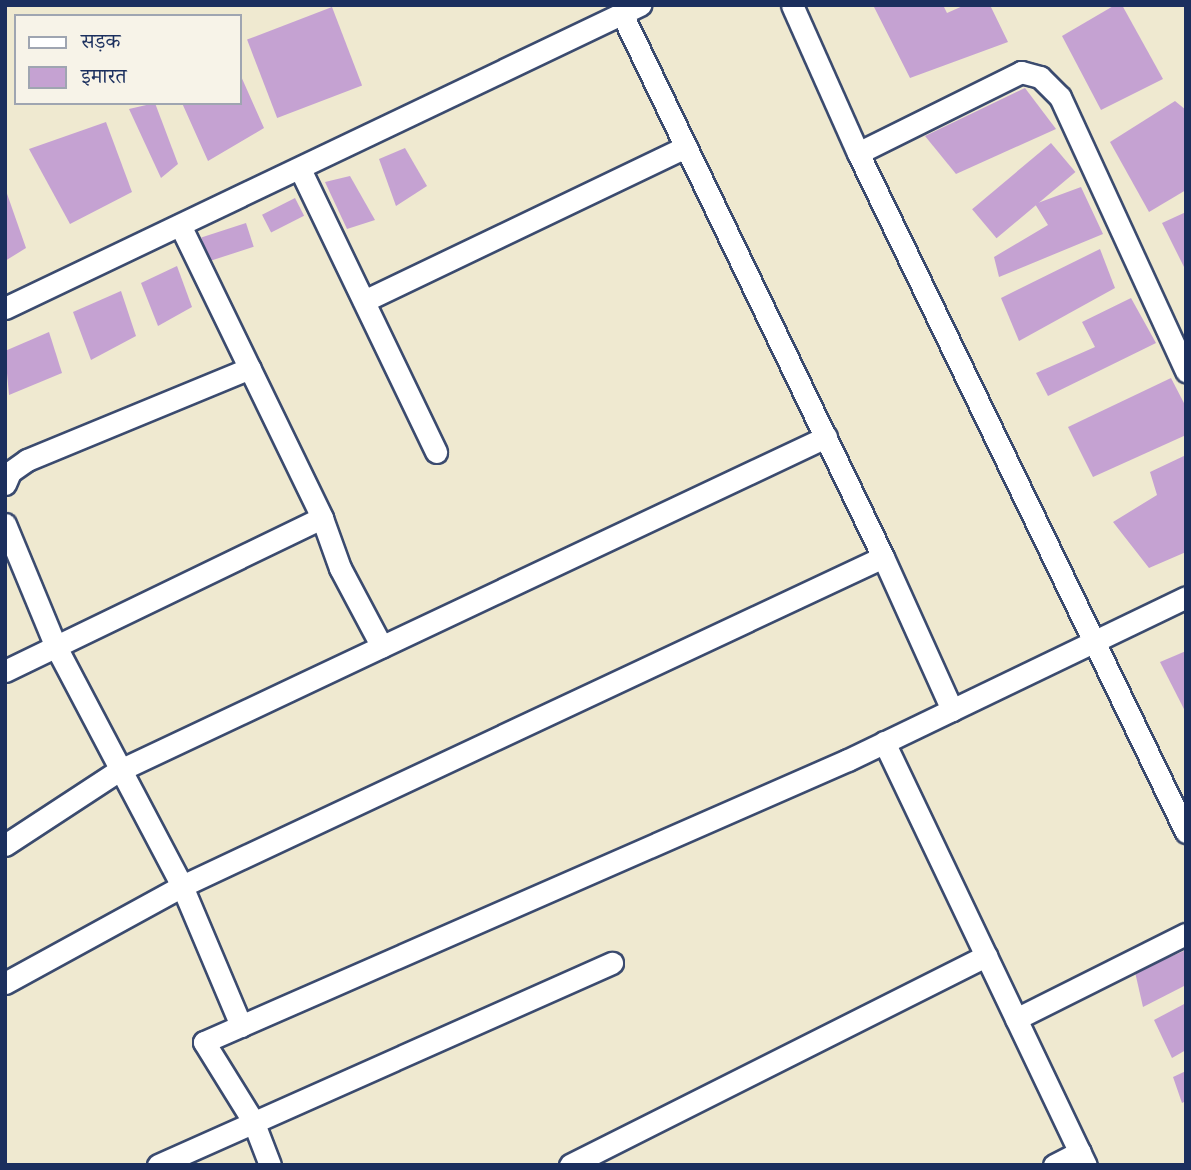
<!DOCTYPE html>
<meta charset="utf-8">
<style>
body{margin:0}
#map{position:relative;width:1191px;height:1170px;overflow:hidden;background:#efe9d0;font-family:"Gentium Book Plus","Noto Serif Devanagari",serif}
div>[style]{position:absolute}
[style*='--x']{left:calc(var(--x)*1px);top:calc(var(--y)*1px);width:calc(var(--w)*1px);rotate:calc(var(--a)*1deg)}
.building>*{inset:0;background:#c5a2d2;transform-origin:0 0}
.roads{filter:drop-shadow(2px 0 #3b4b6f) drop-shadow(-2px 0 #3b4b6f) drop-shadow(0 2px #3b4b6f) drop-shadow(0 -2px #3b4b6f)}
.street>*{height:21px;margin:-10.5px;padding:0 10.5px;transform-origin:10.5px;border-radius:10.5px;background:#fff}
span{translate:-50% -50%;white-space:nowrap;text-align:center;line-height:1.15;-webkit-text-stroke:5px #f7f3e8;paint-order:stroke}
.frame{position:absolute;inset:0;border:7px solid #1b2f5e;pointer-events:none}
.legend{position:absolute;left:14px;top:14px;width:228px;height:91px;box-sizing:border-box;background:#f7f3e8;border:2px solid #9fa5b1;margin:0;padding:9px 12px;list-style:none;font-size:21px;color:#1b2f5e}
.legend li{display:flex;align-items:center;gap:14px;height:35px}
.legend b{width:35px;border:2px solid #9fa5b1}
</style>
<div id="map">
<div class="building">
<div style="clip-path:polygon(873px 5px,943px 5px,947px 13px,965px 5px,990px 5px,1008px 42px,910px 78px)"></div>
<div style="clip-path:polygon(1115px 5px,1122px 5px,1163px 79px,1101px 110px,1062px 36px)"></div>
<div style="left:332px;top:7px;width:84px;height:91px;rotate:69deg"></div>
<div style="clip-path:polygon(240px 74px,264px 128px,208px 161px,182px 103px,240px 103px)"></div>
<div style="clip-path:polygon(1025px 88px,1056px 129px,956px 174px,925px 136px)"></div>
<div style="clip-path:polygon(1175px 101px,1186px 110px,1186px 190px,1149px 212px,1110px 142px)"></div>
<div style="clip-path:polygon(155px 103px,178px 164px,161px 178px,129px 109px)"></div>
<div style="clip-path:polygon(106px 122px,132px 192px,70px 224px,29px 149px)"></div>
<div style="left:1051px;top:143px;width:38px;height:103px;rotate:50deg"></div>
<div style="clip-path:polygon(405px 148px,427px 186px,396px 206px,379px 159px)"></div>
<div style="clip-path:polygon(350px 176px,375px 220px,347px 229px,325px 182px)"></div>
<div style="clip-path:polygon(1081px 187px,1103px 234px,999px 277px,994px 257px,1048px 225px,1035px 204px)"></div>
<div style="clip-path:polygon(5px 188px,26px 248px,5px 261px)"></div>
<div style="left:295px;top:198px;width:20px;height:37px;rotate:63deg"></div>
<div style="clip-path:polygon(1186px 212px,1186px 271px,1162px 223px)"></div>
<div style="left:246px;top:223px;width:25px;height:47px;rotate:72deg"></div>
<div style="clip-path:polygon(1100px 249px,1115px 288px,1019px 341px,1001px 298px)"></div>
<div style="clip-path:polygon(177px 266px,192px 307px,158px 326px,141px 283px)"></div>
<div style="clip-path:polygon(121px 291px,136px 336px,91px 360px,73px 312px)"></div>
<div style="clip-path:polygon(1131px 298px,1156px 343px,1048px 396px,1036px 373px,1095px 347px,1082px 322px)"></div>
<div style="clip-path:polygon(49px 332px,62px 373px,9px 395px,5px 351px)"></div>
<div style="clip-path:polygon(1171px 378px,1186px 407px,1186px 435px,1093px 477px,1068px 427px)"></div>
<div style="clip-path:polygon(1186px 455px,1186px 552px,1149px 568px,1113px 522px,1157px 495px,1150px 472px)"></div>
<div style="clip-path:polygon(1186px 651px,1186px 713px,1160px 662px)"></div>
<div style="clip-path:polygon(1186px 950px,1186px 985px,1143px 1007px,1135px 972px)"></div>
<div style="clip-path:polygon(1186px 1003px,1186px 1050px,1172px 1058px,1154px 1020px)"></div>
<div style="clip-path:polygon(1186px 1071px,1186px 1101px,1182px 1103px,1173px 1077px)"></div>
</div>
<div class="roads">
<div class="street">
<div style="--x:792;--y:5;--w:162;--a:66"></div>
<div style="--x:858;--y:153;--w:754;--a:64.22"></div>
<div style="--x:622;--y:14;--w:602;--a:64.33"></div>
<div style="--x:858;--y:153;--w:182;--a:-26.4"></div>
<div style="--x:1021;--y:72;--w:20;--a:15"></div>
<div style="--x:1040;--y:77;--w:28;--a:45"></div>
<div style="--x:1060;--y:97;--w:302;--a:65.3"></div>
<div style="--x:300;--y:169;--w:314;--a:64.3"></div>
<div style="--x:180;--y:225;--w:326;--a:64.1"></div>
<div style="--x:322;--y:518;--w:53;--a:70.2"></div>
<div style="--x:340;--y:568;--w:89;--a:62"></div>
<div style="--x:364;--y:301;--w:357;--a:-25.6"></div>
<div style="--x:5;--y:308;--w:704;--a:-25.51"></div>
<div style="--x:5;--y:484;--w:13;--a:-67"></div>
<div style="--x:10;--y:472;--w:21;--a:-35"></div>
<div style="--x:27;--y:460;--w:241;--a:-22.4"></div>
<div style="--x:5;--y:524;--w:131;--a:67.5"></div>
<div style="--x:55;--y:645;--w:272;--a:62.2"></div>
<div style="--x:182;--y:886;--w:774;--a:-25.14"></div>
<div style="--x:883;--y:557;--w:168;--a:65.7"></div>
<div style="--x:5;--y:671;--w:352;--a:-25.8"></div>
<div style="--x:884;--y:742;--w:469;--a:64.5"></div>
<div style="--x:5;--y:845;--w:135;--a:-33.2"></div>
<div style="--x:118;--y:771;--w:783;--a:-25.26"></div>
<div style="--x:5;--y:983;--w:202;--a:-28.7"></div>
<div style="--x:182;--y:886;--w:152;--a:67.1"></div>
<div style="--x:1016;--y:1019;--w:190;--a:-26.6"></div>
<div style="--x:158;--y:1165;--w:497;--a:-24"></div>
<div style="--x:270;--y:1165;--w:47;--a:-111.1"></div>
<div style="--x:253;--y:1121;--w:93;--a:-121.8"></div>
<div style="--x:204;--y:1042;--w:703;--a:-23.65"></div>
<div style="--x:848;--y:760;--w:375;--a:-25.7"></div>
<div style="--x:570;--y:1165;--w:466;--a:-26.7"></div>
<div style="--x:1054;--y:1165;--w:29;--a:-27"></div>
</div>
</div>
<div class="frame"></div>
<ul class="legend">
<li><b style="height:9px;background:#fff"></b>सड़क</li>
<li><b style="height:19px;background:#c5a2d2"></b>इमारत</li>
</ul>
</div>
